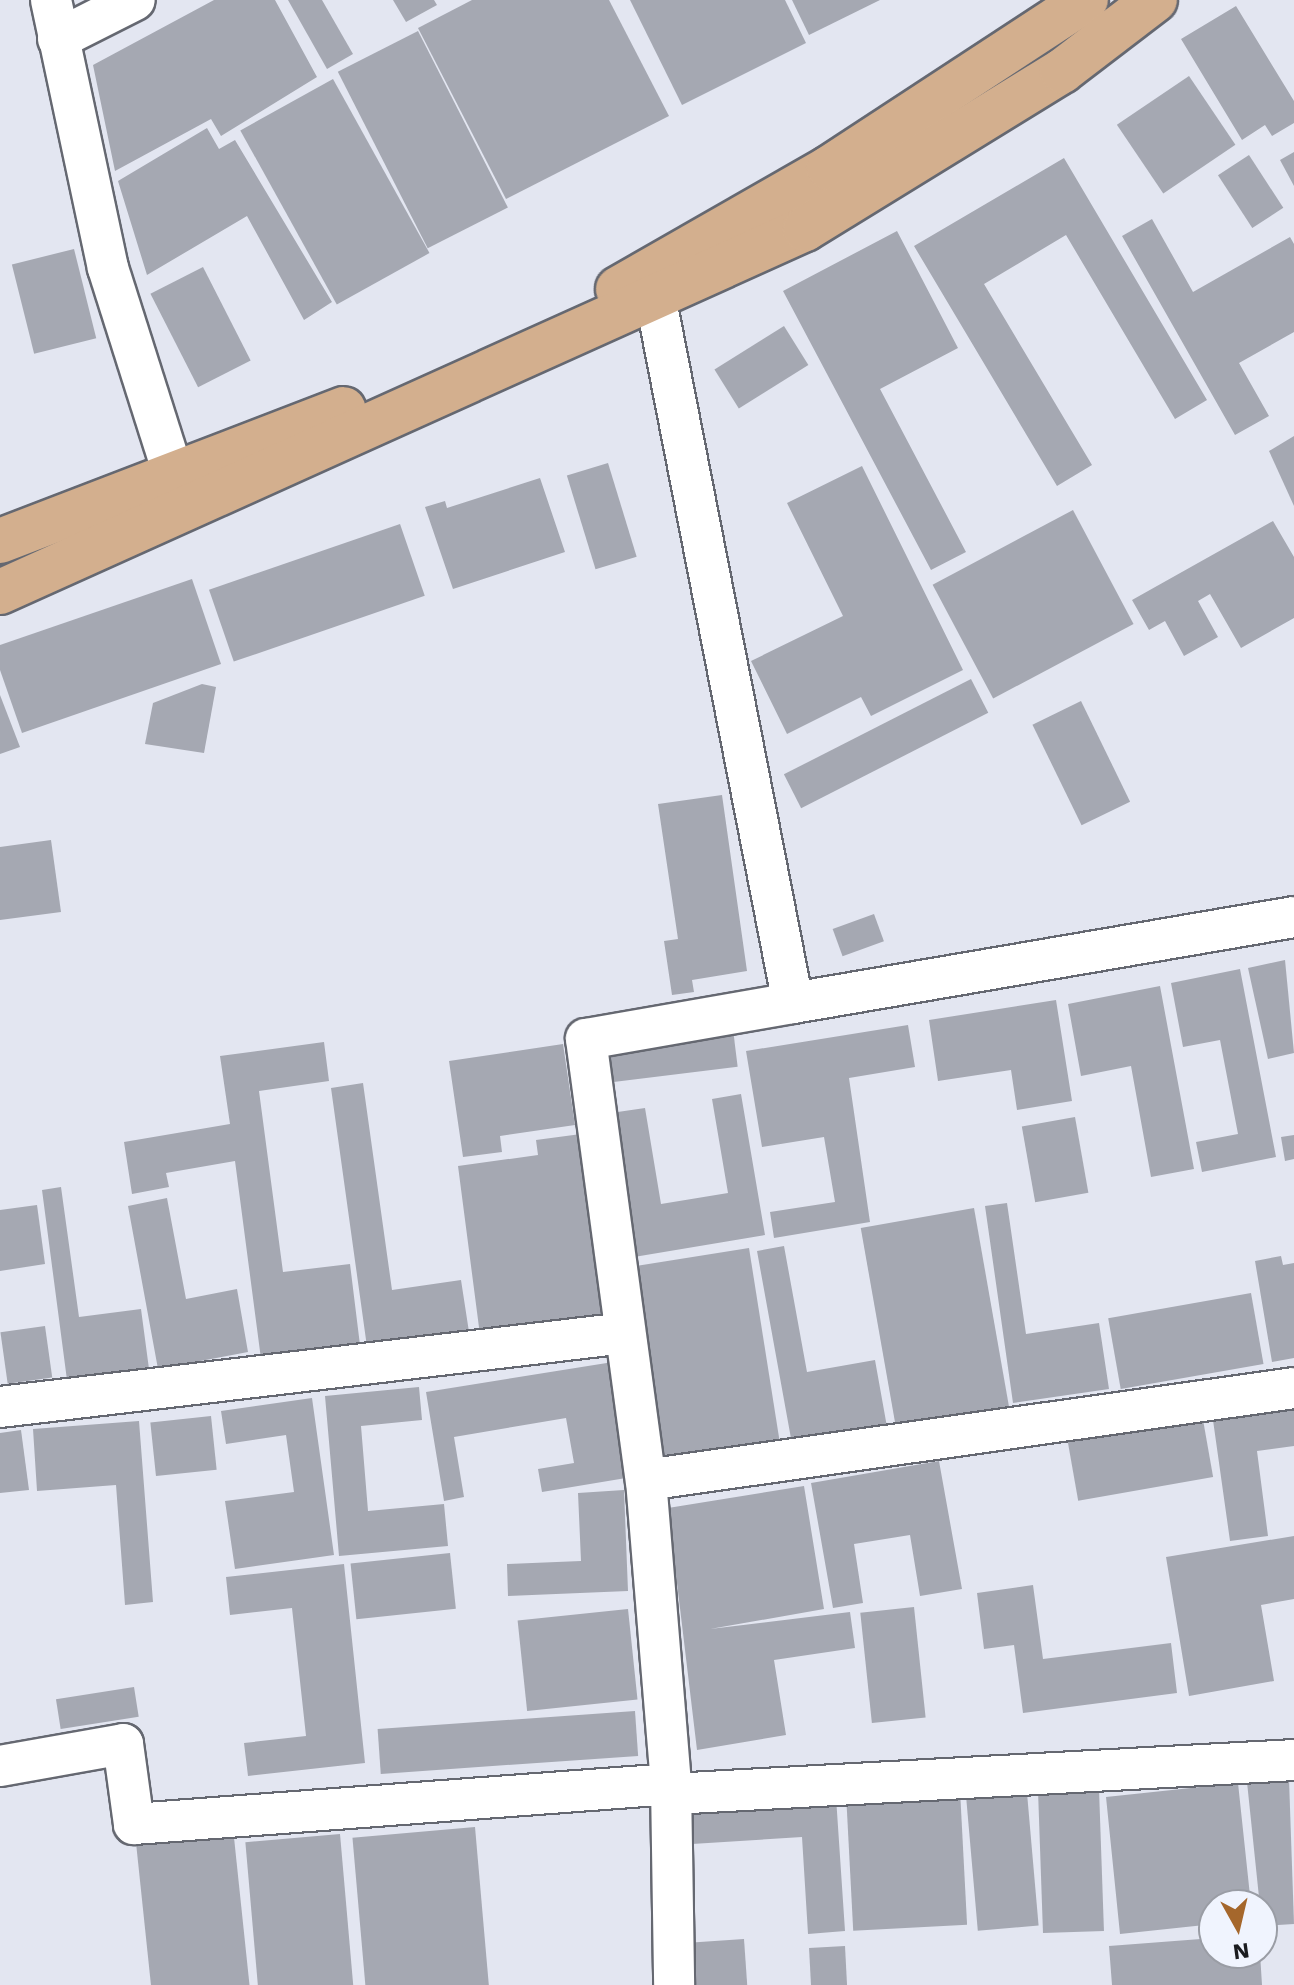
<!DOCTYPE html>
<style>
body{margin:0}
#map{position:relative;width:1294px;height:1985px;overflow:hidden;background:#e3e6f1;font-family:"Work Sans",sans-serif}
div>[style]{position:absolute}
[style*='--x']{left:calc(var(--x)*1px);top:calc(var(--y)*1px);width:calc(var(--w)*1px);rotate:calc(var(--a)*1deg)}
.building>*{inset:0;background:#a5a8b2;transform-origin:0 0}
.roads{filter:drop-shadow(2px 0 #656871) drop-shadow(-2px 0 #656871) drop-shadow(0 2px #656871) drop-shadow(0 -2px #656871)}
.minor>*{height:40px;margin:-20px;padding:0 20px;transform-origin:20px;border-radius:20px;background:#fff}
.major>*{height:44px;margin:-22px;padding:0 22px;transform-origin:22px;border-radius:22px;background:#d3af8e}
span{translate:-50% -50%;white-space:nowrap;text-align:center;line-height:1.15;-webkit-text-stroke:6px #f0f4fe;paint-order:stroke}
.north{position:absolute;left:1198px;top:1889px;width:80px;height:80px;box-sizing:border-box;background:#f0f4fe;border:2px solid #9a9da5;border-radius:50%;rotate:172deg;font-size:22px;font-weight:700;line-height:32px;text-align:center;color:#1a1b1f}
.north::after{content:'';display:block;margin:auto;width:28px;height:36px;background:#a5672c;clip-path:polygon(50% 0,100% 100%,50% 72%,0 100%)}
</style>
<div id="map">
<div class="building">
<div style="clip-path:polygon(214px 0,275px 0,317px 77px,221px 136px,211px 119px,115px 171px,93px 65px)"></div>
<div style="clip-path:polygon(288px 0,322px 0,353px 54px,327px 69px)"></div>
<div style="clip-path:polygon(393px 0,434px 0,437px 5px,406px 22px)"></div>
<div style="clip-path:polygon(472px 0,609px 0,669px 116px,506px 199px,418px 28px)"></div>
<div style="clip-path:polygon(630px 0,785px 0,806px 43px,682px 105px)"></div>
<div style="clip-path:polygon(792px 0,880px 0,809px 35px)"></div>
<div style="clip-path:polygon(1236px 6px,1294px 101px,1294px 123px,1272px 136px,1265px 125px,1242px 140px,1181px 39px)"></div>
<div style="left:418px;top:31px;width:198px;height:90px;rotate:63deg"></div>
<div style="left:1189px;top:76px;width:83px;height:87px;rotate:56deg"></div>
<div style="left:333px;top:79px;width:199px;height:106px;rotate:61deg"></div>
<div style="clip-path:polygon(207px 128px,219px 149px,235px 140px,332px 302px,304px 320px,247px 216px,147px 275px,118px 181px)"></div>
<div style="clip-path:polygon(1294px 152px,1294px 186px,1280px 160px)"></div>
<div style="left:1249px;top:155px;width:63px;height:37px;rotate:57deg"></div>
<div style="clip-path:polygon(1064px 158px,1207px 400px,1175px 419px,1066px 235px,984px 284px,1092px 465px,1057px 486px,914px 246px)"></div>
<div style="clip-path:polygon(1152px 219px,1193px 292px,1290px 237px,1294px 244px,1294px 332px,1239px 363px,1269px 416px,1235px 435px,1122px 236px)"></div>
<div style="clip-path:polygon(897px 231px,958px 348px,880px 389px,966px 552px,931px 570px,783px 291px)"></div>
<div style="left:74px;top:249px;width:92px;height:64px;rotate:76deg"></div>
<div style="left:203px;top:267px;width:105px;height:59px;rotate:63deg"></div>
<div style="left:784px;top:326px;width:46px;height:82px;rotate:58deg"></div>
<div style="clip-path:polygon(1294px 436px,1294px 506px,1269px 451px)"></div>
<div style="left:608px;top:463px;width:98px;height:43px;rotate:73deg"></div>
<div style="clip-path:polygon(862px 466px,963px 670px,871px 716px,861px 697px,787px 734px,751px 661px,843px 616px,787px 503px)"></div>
<div style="clip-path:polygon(540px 478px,565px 552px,453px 589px,425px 507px,445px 501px,447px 508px)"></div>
<div style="left:1073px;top:510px;width:129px;height:159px;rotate:62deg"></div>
<div style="clip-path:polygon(1273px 521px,1294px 557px,1294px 618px,1241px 648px,1210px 594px,1198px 601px,1218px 637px,1184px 656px,1165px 621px,1149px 630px,1132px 600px)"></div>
<div style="left:400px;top:524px;width:76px;height:202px;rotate:71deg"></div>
<div style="clip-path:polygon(192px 579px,221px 664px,22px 733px,0 670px,0 645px)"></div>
<div style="left:971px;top:679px;width:38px;height:210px;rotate:63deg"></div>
<div style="clip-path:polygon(202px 684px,216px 687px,204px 753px,145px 744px,153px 703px)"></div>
<div style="clip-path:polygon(0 695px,20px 747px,0 754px)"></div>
<div style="left:1081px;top:701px;width:112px;height:54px;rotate:64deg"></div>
<div style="clip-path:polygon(722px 795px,747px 971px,692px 980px,694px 992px,672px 995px,664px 941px,678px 939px,658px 804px)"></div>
<div style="clip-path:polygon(51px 840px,61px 912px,0 920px,0 847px)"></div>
<div style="left:874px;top:914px;width:29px;height:44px;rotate:70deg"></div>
<div style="clip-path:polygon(1285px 960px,1294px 1053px,1268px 1059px,1248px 968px)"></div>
<div style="clip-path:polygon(1240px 969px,1276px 1157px,1202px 1172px,1196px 1142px,1238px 1134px,1220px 1040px,1183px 1047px,1171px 983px)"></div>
<div style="clip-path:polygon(1160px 986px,1194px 1169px,1151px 1177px,1131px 1066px,1081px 1076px,1068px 1004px)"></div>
<div style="clip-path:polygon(1056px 1000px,1072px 1101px,1017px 1110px,1011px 1070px,938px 1081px,929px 1020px)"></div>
<div style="clip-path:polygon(908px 1025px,915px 1067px,849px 1078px,870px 1222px,774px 1238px,770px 1212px,835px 1202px,824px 1137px,762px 1147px,746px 1051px)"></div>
<div style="left:733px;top:1029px;width:38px;height:125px;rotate:83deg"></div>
<div style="clip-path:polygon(324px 1042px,329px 1081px,259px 1091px,283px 1272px,350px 1264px,360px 1345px,261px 1359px,235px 1161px,166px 1173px,169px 1187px,132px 1194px,124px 1142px,230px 1124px,220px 1056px)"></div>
<div style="clip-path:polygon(563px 1044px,575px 1125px,500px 1136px,502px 1152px,463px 1157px,449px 1061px)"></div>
<div style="clip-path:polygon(363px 1083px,392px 1290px,461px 1280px,469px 1332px,367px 1347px,331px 1088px)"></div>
<div style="clip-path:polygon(741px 1094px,765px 1235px,628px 1258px,604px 1114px,645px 1108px,661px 1204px,728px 1193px,712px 1099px)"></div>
<div style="left:1075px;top:1117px;width:77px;height:54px;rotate:80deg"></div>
<div style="clip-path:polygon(581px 1134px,605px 1319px,480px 1335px,458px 1166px,538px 1155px,536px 1140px)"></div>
<div style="clip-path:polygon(1294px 1135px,1294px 1159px,1285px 1161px,1281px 1137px)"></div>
<div style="clip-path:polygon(61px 1187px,79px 1317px,141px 1309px,149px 1369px,67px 1380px,42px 1190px)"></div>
<div style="clip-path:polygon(167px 1198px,186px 1299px,237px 1289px,248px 1352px,158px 1369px,128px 1206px)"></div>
<div style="clip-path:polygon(1007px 1203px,1026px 1334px,1099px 1323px,1109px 1389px,1013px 1403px,985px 1206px)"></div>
<div style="clip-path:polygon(37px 1205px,45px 1264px,0 1271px,0 1210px)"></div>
<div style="left:974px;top:1208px;width:205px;height:115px;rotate:80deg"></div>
<div style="clip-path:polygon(784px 1246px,807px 1372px,875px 1360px,887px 1427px,792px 1444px,757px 1251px)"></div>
<div style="left:749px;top:1248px;width:195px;height:116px;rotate:81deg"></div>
<div style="clip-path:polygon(1281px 1256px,1283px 1265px,1294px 1263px,1294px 1358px,1272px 1362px,1255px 1261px)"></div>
<div style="left:1251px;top:1293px;width:72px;height:145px;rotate:80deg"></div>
<div style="left:45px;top:1326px;width:52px;height:45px;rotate:82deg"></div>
<div style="clip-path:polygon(613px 1362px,632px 1477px,542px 1492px,538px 1469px,574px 1463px,566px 1418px,454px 1437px,464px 1497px,444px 1501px,426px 1392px)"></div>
<div style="clip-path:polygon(419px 1387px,422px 1420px,361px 1426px,368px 1511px,444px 1504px,448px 1546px,339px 1556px,325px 1396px)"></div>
<div style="clip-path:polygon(312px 1398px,334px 1555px,235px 1569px,225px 1501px,294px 1492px,286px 1435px,226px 1444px,221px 1411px)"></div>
<div style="clip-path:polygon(1294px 1401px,1294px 1446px,1257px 1451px,1268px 1536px,1230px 1541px,1212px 1413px)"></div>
<div style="left:1202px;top:1414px;width:64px;height:137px;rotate:80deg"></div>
<div style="left:211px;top:1416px;width:54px;height:61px;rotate:84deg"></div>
<div style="clip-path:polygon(139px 1421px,153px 1602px,125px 1605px,116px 1485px,37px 1491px,33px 1429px)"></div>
<div style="clip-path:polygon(21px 1430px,29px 1490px,0 1493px,0 1433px)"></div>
<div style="clip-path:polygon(939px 1461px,962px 1589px,920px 1596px,910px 1535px,854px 1544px,863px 1603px,833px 1608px,811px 1483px)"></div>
<div style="clip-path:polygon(804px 1486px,824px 1609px,710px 1629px,850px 1612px,855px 1648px,774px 1660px,786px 1735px,697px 1750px,668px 1508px)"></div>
<div style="clip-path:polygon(624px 1490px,628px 1591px,508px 1596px,507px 1564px,581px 1561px,578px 1493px)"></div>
<div style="clip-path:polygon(1294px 1536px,1294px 1599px,1261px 1605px,1274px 1681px,1189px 1696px,1166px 1557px)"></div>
<div style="left:450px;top:1553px;width:56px;height:100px;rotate:84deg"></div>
<div style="clip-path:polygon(344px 1564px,365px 1763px,248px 1776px,244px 1743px,306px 1736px,292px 1608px,230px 1615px,226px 1577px)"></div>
<div style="clip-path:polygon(1033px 1585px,1043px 1659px,1171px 1643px,1177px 1693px,1023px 1713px,1014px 1645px,984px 1649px,977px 1593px)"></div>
<div style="left:914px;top:1607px;width:111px;height:54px;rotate:84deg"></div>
<div style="left:628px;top:1609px;width:91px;height:111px;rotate:84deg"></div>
<div style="left:134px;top:1687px;width:30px;height:79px;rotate:81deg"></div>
<div style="left:635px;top:1711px;width:45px;height:258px;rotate:86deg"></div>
<div style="clip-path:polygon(1289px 1779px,1294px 1924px,1262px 1926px,1247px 1782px)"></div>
<div style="clip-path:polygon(1238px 1783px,1251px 1905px,1214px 1905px,1214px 1924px,1120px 1934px,1106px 1797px)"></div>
<div style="left:1099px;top:1789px;width:142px;height:61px;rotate:88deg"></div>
<div style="left:960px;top:1790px;width:135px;height:114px;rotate:87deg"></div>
<div style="left:1027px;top:1793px;width:133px;height:61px;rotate:85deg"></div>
<div style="clip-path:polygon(836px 1797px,845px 1931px,808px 1934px,802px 1837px,692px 1844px,690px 1806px)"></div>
<div style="left:475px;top:1827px;width:159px;height:123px;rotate:85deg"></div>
<div style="left:233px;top:1828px;width:158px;height:98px;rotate:84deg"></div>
<div style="left:340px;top:1834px;width:152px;height:95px;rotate:85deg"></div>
<div style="clip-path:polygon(1214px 1938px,1214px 1953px,1260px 1953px,1262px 1985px,1112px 1985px,1109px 1946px)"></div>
<div style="left:744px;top:1939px;width:46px;height:59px;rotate:86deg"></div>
<div style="left:845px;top:1946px;width:39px;height:36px;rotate:87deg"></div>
</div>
<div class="roads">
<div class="minor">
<div style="--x:51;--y:0;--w:274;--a:78"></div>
<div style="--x:108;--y:268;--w:218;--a:72.4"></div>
<div style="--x:58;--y:39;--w:86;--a:-26.9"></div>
<div style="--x:656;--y:301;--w:715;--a:78.96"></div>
<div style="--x:793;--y:1003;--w:210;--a:170.1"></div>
<div style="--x:586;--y:1039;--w:445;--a:82.3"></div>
<div style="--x:646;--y:1480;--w:305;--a:85.3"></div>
<div style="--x:671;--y:1784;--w:201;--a:89.1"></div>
<div style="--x:793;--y:1003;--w:508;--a:-9.74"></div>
<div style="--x:0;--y:1407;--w:629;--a:-6.75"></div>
<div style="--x:646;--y:1480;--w:654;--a:-8.08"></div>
<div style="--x:0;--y:1766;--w:125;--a:-10.1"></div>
<div style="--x:123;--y:1744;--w:81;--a:82.2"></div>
<div style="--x:134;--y:1824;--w:538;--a:-4.26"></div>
<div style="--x:671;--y:1794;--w:624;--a:-3.12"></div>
</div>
<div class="major">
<div style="--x:618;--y:289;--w:243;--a:-29.8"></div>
<div style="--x:829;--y:168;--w:307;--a:-33.2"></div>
<div style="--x:0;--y:541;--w:368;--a:-21"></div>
<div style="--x:0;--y:592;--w:883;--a:-24.27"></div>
<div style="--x:805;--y:229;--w:302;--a:-31.6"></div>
<div style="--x:1062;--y:71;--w:117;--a:-37.4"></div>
</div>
</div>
<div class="north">N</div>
</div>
